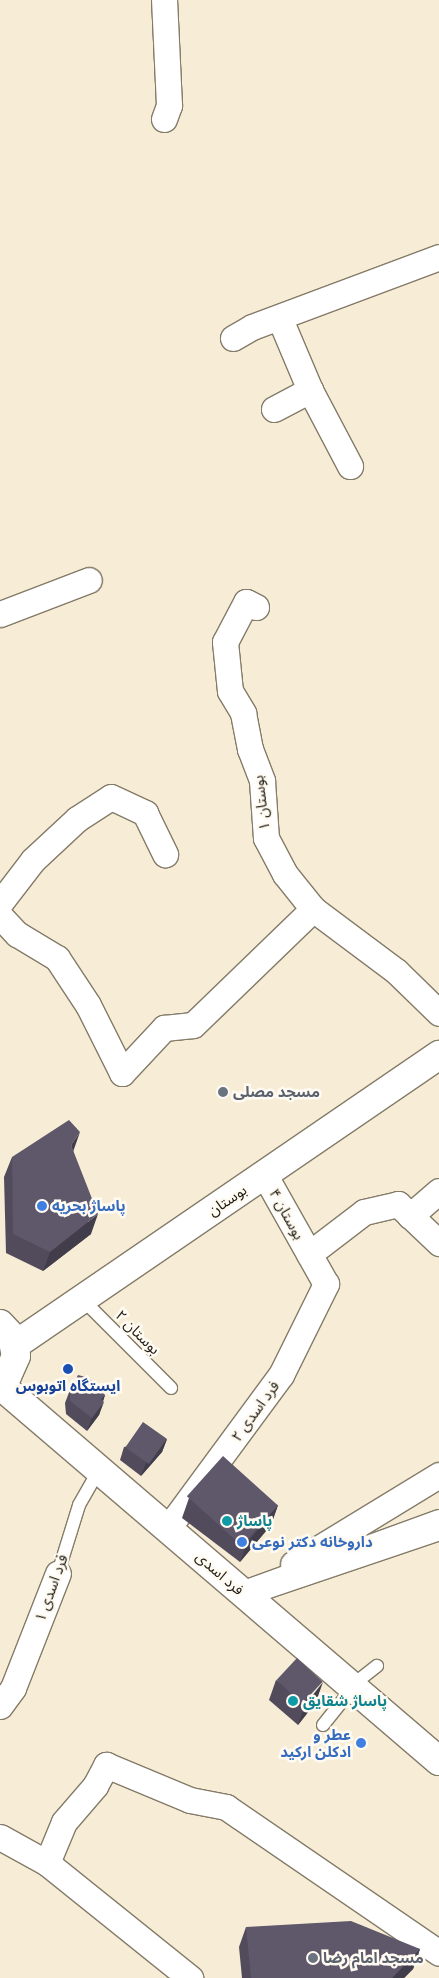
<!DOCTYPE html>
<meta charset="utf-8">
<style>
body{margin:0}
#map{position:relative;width:439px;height:1978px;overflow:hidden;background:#f7edd7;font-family:"Golos Text","Noto Sans Arabic",sans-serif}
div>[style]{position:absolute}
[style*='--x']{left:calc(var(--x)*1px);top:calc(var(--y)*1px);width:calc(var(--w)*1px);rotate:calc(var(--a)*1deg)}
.roads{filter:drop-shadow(1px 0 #847b68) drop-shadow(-1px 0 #847b68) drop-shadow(0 1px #847b68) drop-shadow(0 -1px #847b68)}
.lane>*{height:12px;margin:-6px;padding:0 6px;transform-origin:6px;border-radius:6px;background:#fff}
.street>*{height:25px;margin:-12.5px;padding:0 12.5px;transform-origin:12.5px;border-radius:12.5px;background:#fff}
.secondary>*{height:28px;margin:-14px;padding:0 14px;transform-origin:14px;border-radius:14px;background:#fff}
.wall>*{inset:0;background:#524b5b}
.shaded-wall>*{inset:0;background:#423d4a}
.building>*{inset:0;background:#5f576a;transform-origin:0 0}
.dots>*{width:14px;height:14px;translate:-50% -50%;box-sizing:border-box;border:2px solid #fffbf2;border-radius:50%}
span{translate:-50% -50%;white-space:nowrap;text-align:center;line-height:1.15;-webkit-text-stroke:5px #fffbf2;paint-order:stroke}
.street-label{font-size:15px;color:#1f1c14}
.worship-label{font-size:15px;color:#5b616d;font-weight:700}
.left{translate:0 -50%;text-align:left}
.shop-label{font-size:15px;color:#366cbe;font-weight:700}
.right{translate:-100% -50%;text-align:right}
.transit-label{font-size:15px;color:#164399;font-weight:700}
.culture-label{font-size:15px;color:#0d838f;font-weight:700}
</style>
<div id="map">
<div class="roads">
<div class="lane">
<div style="--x:82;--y:1299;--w:126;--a:45"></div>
<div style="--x:58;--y:1573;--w:71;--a:-72.8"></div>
<div style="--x:79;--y:1505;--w:40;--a:-60.3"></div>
<div style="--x:323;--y:1725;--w:58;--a:-51.3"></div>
<div style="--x:359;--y:1680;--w:23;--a:-38"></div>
</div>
<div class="street">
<div style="--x:164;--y:119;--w:15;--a:-70"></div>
<div style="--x:169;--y:105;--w:105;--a:-92.7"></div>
<div style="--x:280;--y:319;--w:77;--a:67.1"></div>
<div style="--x:310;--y:390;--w:86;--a:62.2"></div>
<div style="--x:233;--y:338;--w:22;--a:-30"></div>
<div style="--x:252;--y:327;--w:200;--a:-20.5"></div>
<div style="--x:274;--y:409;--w:41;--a:-27.8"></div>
<div style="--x:256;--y:607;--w:11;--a:-153"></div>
<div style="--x:246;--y:602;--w:45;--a:117.7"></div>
<div style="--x:225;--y:642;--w:49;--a:84.2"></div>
<div style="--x:230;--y:691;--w:26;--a:59"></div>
<div style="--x:243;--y:713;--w:37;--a:79"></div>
<div style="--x:250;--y:749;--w:34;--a:69"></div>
<div style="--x:262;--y:781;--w:57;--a:86"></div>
<div style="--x:266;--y:838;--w:41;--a:62.2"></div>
<div style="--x:285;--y:874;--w:45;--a:51.3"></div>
<div style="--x:313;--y:909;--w:104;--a:36.8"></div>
<div style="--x:396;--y:971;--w:60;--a:44.3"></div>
<div style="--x:0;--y:614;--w:95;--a:-20.9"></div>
<div style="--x:0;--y:903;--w:54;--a:-52.5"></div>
<div style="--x:33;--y:860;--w:60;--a:-43"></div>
<div style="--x:77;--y:819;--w:40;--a:-32.9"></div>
<div style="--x:111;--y:797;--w:38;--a:25"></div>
<div style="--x:145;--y:813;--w:46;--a:64"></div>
<div style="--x:0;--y:916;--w:25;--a:47"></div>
<div style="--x:17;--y:934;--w:47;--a:31"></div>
<div style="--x:57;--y:958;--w:56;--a:56.6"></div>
<div style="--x:88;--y:1005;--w:76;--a:63.4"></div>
<div style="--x:122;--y:1073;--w:62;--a:-47"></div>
<div style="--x:164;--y:1028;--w:29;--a:-6"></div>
<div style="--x:193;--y:1025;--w:167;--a:-44"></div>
<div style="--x:410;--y:1216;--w:38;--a:-41"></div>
<div style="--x:309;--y:1254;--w:69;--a:-37.4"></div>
<div style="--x:364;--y:1212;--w:35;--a:-13"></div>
<div style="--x:398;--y:1204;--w:57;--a:43.6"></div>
<div style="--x:439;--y:1522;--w:208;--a:160"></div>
<div style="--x:244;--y:1593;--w:206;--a:-18.7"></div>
<div style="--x:168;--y:1528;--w:190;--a:-53.6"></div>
<div style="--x:281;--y:1375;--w:102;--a:-63.7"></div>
<div style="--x:326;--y:1284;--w:126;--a:-119.4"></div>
<div style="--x:293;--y:1564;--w:171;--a:-31.4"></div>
<div style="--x:0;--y:1706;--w:22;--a:-54"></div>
<div style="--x:13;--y:1688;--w:123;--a:-68.6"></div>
<div style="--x:0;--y:1837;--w:54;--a:29"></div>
<div style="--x:47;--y:1863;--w:184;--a:38.8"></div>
<div style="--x:47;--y:1863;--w:44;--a:-67.5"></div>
<div style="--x:64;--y:1822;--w:48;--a:-49.3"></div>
<div style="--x:95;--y:1786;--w:24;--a:-62"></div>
<div style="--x:106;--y:1765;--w:91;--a:22.6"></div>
<div style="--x:190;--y:1800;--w:37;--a:11"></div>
<div style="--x:226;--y:1807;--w:258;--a:34.4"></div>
</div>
<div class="secondary">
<div style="--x:0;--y:1324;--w:18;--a:47"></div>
<div style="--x:12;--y:1337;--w:19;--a:78"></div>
<div style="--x:16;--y:1356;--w:22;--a:114"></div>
<div style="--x:7;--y:1376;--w:9;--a:139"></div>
<div style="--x:15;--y:1345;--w:514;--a:-34.37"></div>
<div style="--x:0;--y:1385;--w:578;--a:40.58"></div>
</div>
</div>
<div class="wall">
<div style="clip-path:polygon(73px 1151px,91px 1234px,43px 1271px,6px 1253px,4px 1177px,12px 1157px)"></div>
<div style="clip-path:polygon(70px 1390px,105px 1395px,99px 1415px,87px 1431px,66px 1414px,65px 1403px)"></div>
<div style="clip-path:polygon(167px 1439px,162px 1452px,141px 1476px,120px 1460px,124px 1447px)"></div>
<div style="clip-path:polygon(189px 1498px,278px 1505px,271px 1525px,240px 1562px,182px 1518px)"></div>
<div style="clip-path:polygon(276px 1680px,316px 1702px,298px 1725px,269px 1700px)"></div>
<div style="clip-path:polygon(246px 1927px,420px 1949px,413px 1969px,404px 1978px,242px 1978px,239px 1947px)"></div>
</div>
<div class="shaded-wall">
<div style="clip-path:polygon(80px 1132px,73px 1152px,71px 1145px)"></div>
<div style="clip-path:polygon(98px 1214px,91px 1234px,43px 1271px,50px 1252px)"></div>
<div style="clip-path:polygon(105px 1395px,101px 1406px,104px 1402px,99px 1415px,87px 1431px,92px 1418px,101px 1399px)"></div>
<div style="clip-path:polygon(167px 1439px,162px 1452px,141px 1476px,146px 1463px)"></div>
<div style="clip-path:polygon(278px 1505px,271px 1525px,240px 1562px,247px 1543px)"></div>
<div style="clip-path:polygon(323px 1682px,316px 1702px,298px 1725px,305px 1705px)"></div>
<div style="clip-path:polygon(420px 1949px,413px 1969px,404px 1978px,392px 1978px)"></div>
</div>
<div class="building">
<div style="clip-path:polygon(69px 1120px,80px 1132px,71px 1145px,98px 1214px,50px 1252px,13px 1234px,12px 1157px)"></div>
<div style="clip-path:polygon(78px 1375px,89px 1378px,105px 1395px,101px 1399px,104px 1402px,92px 1418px,70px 1401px,70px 1390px)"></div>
<div style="left:143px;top:1422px;width:29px;height:31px;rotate:35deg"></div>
<div style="left:223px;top:1456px;width:74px;height:54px;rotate:42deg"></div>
<div style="left:297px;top:1658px;width:35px;height:30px;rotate:43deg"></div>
<div style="clip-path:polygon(351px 1921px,420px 1949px,392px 1978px,251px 1978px,246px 1927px)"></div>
</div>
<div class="dots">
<div style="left:223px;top:1092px;background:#6b7280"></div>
<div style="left:42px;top:1206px;background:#3f7fe0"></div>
<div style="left:68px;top:1369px;background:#1a4fb4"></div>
<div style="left:227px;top:1521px;background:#0f9aa8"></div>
<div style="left:242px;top:1542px;background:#3f7fe0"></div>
<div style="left:293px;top:1701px;background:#0f9aa8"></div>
<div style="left:361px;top:1743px;background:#3f7fe0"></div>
<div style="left:313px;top:1958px;background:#6b7280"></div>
</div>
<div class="street-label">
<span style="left:261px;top:803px;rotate:-97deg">بوستان ۱</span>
<span style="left:227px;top:1200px;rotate:-34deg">بوستان</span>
<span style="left:287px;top:1214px;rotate:61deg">بوستان ۴</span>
<span style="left:138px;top:1332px;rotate:45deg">بوستان ۲</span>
<span style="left:255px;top:1411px;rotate:-54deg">فرد اسدی ۲</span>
<span style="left:220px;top:1573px;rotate:41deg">فرد اسدی</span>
<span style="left:51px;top:1588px;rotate:-70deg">فرد اسدی ۱</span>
</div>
<div class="worship-label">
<span class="left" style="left:233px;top:1092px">مسجد مصلی</span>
<span class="left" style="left:323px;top:1958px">مسجد امام رضا</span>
</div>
<div class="shop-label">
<span class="left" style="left:52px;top:1206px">پاساژ بحریه</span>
<span class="left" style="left:252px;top:1542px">داروخانه دکتر نوعی</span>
<span class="right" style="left:351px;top:1743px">عطر و<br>ادکلن ارکید</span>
</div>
<div class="transit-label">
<span style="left:68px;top:1386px">ایستگاه اتوبوس</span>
</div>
<div class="culture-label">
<span class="left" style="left:237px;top:1521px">پاساژ</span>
<span class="left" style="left:303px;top:1701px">پاساژ شقایق</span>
</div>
</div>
